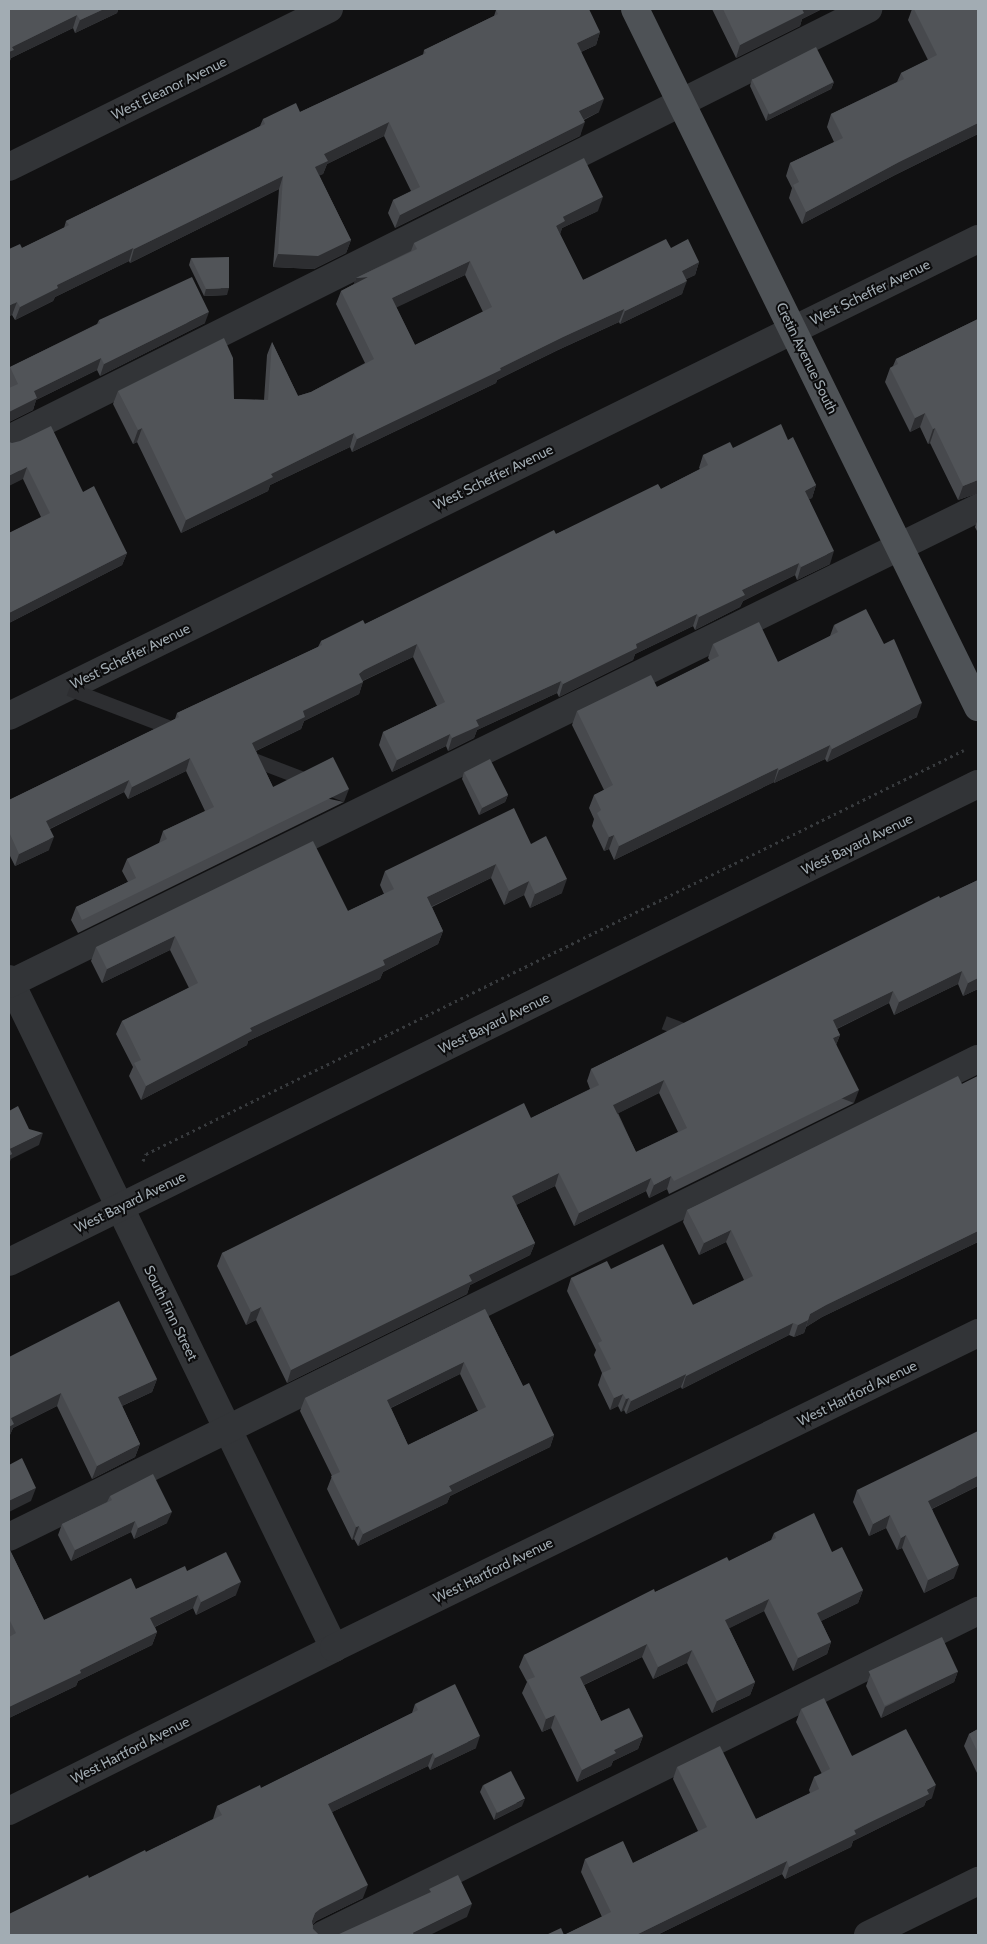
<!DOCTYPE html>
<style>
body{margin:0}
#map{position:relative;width:987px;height:1944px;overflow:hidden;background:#111112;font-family:Cabin,sans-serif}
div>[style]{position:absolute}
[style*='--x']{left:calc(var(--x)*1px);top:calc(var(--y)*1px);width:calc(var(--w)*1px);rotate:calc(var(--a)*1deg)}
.path>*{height:3px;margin-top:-1.5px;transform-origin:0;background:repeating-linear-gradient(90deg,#383b3e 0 2.5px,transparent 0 6.5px)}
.minor>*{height:28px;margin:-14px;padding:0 14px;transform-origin:14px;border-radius:14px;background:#323437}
.major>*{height:28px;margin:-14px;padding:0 14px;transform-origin:14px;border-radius:14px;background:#4e5256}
.wall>*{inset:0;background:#47494d}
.shaded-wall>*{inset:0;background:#2d2e31;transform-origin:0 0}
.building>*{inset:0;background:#515458;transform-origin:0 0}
span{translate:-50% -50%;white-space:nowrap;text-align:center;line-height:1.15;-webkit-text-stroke:4px #0c0c0d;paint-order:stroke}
.street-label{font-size:14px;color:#a2acb3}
.frame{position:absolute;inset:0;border:10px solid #a2acb3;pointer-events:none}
</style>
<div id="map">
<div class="path">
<div style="--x:143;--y:1161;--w:8;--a:-67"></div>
<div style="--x:146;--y:1154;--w:912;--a:-26.28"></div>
</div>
<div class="minor">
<div style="--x:9;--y:167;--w:357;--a:-26.3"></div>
<div style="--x:9;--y:439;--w:961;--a:-26.59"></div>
<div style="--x:9;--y:716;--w:1080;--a:-26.21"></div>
<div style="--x:9;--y:979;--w:744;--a:64.09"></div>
<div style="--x:9;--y:984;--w:1080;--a:-26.16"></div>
<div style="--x:9;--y:1262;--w:1080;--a:-26.26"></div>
<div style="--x:9;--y:1537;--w:1080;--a:-26.26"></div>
<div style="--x:9;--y:1811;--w:364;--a:-26.6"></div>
<div style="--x:334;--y:1648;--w:717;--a:-26.06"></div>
<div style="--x:323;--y:1935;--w:731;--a:-26.32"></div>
<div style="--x:868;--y:1935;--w:123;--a:-26.1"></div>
</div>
<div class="major">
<div style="--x:635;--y:9;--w:778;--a:63.83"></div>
</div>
<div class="wall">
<div style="clip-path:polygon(9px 9px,121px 9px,118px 10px,117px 13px,75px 33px,73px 28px,11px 58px,9px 63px)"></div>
<div style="clip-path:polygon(712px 9px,822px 9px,802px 19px,800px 26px,736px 58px)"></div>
<div style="clip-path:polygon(912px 9px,978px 9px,978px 134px,895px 175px,802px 224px,789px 198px,792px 188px,786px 176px,790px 163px,834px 142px,827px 127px,831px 114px,897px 82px,901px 73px,928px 60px,908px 20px)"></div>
<div style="clip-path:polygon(496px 10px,600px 32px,596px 45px,581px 52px,599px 112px,584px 120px,580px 136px,395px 228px,388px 213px,393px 200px,411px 191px,384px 136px,327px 164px,323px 174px,319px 175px,351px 240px,346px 253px,314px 269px,273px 267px,279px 189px,130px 263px,129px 261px,55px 297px,53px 301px,15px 320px,12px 315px,22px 248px,64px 228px,66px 221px,260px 126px,263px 119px,300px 112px,423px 55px,424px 50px,494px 16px)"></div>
<div style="clip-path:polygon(752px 79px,834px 82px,831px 89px,766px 121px,750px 86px)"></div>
<div style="clip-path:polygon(evenodd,598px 211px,562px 228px,560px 234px,583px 280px,671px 248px,699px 262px,695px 275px,686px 279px,682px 294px,620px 324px,619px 322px,558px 350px,497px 380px,496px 383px,352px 452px,350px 447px,270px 485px,268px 491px,181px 533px,137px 442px,133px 444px,113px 404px,118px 391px,234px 399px,264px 400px,267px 355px,272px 342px,298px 396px,311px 392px,365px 363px,336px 304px,341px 291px,354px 284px,356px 278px,411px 251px,414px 243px,598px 211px,465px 275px,483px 312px,415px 345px,396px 307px,465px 275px)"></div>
<div style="clip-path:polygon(191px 258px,227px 295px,204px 296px,189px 265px)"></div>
<div style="clip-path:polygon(978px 319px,978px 493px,958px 500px,930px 443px,928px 444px,920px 427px,910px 432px,885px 382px,890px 368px,893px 366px,896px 359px)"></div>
<div style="clip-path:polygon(99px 320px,205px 323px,100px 376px,97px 370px,36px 400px,33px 410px,9px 422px,9px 388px,10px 388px,9px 385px,9px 370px,10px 367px,97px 324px)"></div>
<div style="clip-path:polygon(788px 440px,816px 485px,812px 498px,809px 499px,830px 564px,797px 580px,795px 575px,743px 601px,740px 607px,695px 630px,693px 626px,635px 654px,633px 660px,559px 697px,557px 693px,477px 730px,474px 738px,448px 751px,446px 746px,392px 772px,379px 745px,383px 732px,437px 706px,413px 657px,363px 681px,359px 694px,304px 721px,301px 729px,256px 751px,273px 787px,344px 802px,78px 933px,71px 920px,76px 907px,128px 882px,122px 871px,127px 859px,159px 843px,163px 831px,205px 811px,186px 771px,128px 799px,124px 792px,50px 829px,49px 850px,15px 866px,9px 854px,9px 800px,175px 719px,177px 713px,318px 647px,321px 641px,365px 624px,556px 534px,661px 489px,700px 469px,699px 468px,703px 455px,733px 448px)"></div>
<div style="clip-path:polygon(9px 442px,83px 492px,127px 553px,122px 565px,9px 623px,9px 533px,41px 517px,23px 479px)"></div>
<div style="clip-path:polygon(978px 519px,978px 533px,975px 527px)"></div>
<div style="clip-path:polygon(834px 625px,917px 717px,827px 762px,825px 759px,774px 783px,774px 782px,614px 860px,609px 849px,604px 851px,592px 826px,594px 819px,589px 808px,594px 795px,604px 790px,572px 725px,577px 711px,657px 687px,710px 661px,708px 658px,713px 644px,778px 662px,830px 636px)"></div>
<div style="clip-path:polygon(464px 772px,508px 795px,505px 802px,479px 815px,462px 779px)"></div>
<div style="clip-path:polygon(531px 844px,562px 893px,530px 908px,524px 895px,504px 905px,491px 878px,432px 907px,443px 931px,438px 944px,383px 972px,380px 979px,248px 1041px,247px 1045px,141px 1100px,129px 1076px,133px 1067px,116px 1034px,122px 1021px,189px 988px,170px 950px,102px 983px,91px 961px,96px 947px,348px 911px,384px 894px,380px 885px,385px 871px)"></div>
<div style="clip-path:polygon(evenodd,978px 880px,978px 989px,963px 996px,958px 984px,894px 1015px,889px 1003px,837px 1029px,840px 1035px,836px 1045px,854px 1103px,669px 1194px,667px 1189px,649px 1198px,646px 1191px,574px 1226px,555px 1186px,516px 1205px,535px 1243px,530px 1255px,470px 1285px,467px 1294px,287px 1383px,256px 1320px,246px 1325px,217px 1266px,222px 1253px,531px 1118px,590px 1089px,587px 1081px,591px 1069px,978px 880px,659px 1093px,678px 1132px,636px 1152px,618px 1113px,659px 1093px)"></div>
<div style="clip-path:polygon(978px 1076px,978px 1242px,822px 1317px,806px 1327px,804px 1333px,794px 1337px,789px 1335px,682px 1389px,681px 1387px,626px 1414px,624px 1410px,621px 1412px,618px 1406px,610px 1410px,598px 1385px,602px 1373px,594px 1355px,596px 1350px,567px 1291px,571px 1278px,611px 1269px,693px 1305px,744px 1280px,726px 1242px,699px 1255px,683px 1222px,687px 1210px,962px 1084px)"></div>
<div style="clip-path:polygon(evenodd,485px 1309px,523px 1386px,554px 1435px,550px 1447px,450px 1496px,447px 1503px,358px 1546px,354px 1539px,352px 1540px,327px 1489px,332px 1476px,300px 1411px,305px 1398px,485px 1309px,460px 1374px,478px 1411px,408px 1445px,391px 1408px,460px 1374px)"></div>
<div style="clip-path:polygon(9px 1357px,157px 1379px,152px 1392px,122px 1406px,140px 1444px,135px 1457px,92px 1479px,57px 1406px,13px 1428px,9px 1437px)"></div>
<div style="clip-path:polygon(978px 1486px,932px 1509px,954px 1578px,924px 1593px,902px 1548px,897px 1550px,886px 1528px,869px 1536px,853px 1502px,857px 1490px)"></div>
<div style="clip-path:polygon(110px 1496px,167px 1523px,134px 1539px,131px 1532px,71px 1561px,58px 1535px,62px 1524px,107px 1502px)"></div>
<div style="clip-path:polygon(774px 1533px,832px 1552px,863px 1590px,858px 1603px,821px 1621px,831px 1642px,827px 1654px,793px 1671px,764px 1611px,729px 1628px,755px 1682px,750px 1695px,712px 1713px,687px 1663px,653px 1679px,642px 1657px,584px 1685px,601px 1721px,643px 1736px,638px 1749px,613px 1761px,611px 1766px,577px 1782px,551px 1728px,542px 1732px,522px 1693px,527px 1682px,519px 1667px,524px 1655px,655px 1592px,729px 1561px,771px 1540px)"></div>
<div style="clip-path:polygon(9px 1548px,44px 1620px,136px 1589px,187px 1571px,236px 1595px,196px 1615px,193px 1608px,155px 1627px,157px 1632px,152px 1645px,78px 1681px,76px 1686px,9px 1718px)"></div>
<div style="clip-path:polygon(958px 1671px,954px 1682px,881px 1718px,866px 1686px,870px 1675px)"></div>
<div style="clip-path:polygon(415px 1704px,476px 1748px,430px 1770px,428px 1766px,332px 1812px,363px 1898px,316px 1921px,313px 1924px,313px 1929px,319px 1935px,89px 1878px,146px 1852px,213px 1819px,217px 1806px,261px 1788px,412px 1713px)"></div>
<div style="clip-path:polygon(801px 1709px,852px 1756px,932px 1798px,926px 1801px,924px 1806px,853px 1841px,851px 1847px,785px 1879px,782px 1874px,657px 1935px,564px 1935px,602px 1917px,581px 1872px,585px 1859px,633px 1863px,698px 1831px,673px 1779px,677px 1767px,756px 1819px,810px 1793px,809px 1790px,814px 1777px,822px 1774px,796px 1722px)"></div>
<div style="clip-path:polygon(978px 1729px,978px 1775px,964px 1746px,969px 1734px)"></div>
<div style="clip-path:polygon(483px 1785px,522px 1806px,494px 1820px,480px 1792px)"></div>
</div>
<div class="shaded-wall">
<div style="clip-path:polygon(104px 9px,121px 9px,118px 10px,117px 13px,75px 33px,80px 20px)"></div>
<div style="clip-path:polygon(802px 9px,822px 9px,802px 19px,800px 26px,736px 58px,740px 45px)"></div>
<div style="clip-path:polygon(77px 15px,73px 28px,11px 58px,9px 63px,9px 52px,12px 47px)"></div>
<div style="clip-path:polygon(600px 32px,596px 45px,572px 56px,577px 43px)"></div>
<div style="clip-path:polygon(834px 82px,831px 89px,766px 121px,768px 114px)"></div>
<div style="clip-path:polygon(604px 99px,599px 112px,574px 124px,579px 111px)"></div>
<div style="clip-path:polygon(389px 122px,384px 136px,327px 164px,323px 174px,310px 180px,315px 167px,324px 154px)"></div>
<div style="clip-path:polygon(585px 122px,580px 136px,395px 228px,400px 215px)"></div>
<div style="clip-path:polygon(978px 123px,978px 134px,895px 175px,802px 224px,806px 212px,899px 162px)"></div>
<div style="clip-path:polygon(283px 176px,279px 189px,130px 263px,134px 249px)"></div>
<div style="clip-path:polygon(603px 197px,598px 211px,562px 228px,560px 235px,556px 226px,563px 217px)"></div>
<div style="clip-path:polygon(351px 240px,346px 253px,314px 269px,273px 267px,278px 254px)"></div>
<div style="clip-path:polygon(133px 248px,129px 261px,55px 297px,53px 301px,15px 320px,20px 307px,57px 285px)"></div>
<div style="clip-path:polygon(470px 261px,465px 275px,387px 312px,392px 298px)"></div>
<div style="clip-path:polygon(699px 262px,695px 275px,677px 284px,682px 271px)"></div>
<div style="clip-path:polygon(368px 277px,352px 291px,356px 278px)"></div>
<div style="clip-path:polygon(687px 281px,682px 294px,620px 324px,625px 311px)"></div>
<div style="clip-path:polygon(229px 288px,227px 295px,204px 296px,206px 289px)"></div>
<div style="clip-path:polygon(17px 302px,12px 315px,9px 317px,9px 306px)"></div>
<div style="clip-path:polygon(624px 309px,619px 322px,558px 350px,497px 380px,496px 383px,352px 452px,357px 439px,563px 337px)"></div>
<div style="clip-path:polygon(209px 312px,205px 323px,100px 376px,104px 364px)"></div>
<div style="clip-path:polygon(101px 358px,97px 370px,36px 400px,33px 410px,9px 422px,9px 412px,34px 391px)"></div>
<div style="clip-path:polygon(925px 413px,920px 427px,910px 432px,915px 418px)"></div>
<div style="clip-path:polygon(142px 428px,137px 442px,133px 444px,138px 430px)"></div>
<div style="clip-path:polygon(935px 428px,930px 443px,928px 444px,933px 429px)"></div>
<div style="clip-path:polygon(354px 433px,350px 447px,270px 485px,268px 491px,181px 533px,186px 520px,271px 474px)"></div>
<div style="clip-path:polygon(27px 467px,23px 479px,9px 486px,9px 476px)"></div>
<div style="clip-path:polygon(978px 480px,978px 493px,958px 500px,963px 486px)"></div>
<div style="clip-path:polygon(816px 485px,812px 498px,800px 503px,805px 491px)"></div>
<div style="clip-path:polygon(834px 551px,830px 564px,797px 580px,801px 567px)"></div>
<div style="clip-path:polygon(127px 553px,122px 565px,9px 623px,9px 613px)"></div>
<div style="clip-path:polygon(799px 563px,795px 575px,743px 601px,740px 607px,695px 630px,699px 617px,742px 590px)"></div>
<div style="clip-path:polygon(697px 614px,693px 626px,635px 654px,633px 660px,559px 697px,563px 684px,636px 644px)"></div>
<div style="clip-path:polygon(417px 644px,413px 657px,360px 682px,363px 682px,359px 694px,304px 721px,301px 729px,247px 755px,252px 743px,364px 670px)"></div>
<div style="clip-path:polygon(561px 681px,557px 693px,477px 730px,474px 738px,448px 751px,452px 738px,476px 720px)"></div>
<div style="clip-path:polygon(922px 703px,917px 717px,827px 762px,832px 749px)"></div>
<div style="clip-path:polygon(450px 734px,446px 746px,392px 772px,397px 760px)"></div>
<div style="clip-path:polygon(830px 745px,825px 759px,774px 783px,779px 770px)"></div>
<div style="clip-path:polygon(190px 758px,186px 771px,128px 799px,132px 787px)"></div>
<div style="clip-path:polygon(778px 768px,774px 782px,614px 860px,619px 846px)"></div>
<div style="clip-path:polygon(129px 780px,124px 792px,41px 833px,46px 821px)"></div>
<div style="left:349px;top:789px;width:14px;height:297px;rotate:111deg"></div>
<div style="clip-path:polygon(508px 795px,505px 802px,479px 815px,482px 808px)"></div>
<div style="clip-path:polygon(614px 835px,609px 849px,604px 851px,609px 837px)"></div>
<div style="clip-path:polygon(54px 837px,49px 850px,15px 866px,19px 854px)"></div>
<div style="clip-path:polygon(496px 864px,491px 878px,422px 911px,427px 897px)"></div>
<div style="clip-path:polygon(567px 879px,562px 893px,530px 908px,535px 894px)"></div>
<div style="clip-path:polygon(529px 881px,524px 895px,504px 905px,509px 891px)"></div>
<div style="clip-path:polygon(443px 931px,438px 944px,383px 972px,380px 979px,248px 1041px,247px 1045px,141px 1100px,146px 1086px,250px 1028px,383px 960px)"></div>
<div style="clip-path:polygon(175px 936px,170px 950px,102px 983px,107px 969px)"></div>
<div style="clip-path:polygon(962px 971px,958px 984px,894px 1015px,899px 1002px)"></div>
<div style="clip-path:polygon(978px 978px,978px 989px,963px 996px,968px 983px)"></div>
<div style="clip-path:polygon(893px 991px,889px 1003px,828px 1033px,833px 1020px)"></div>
<div style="clip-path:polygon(840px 1035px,835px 1047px,833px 1038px)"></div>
<div style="clip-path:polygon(664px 1080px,659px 1093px,609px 1118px,613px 1105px)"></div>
<div style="left:859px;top:1090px;width:14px;height:206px;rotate:111deg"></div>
<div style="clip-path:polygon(43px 1133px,39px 1145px,11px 1159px,9px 1164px,9px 1153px,10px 1149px)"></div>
<div style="clip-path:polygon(559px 1173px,555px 1186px,508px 1209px,512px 1196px)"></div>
<div style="clip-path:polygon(671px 1176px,667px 1189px,649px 1198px,654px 1185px)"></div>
<div style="clip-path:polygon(651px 1178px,646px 1191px,574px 1226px,579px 1213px)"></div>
<div style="clip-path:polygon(731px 1230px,726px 1242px,699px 1255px,704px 1243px)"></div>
<div style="clip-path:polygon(978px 1231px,978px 1242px,822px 1317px,806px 1327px,810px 1314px,826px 1305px)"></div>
<div style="clip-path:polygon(535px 1243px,530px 1255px,470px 1285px,467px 1294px,287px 1383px,291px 1370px,469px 1275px)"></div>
<div style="clip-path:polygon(261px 1307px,256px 1320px,246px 1325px,251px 1312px)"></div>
<div style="clip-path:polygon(808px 1320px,804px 1333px,794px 1337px,798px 1325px)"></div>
<div style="clip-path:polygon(793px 1323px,789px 1335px,682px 1389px,686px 1376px)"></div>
<div style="clip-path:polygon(464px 1362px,460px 1374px,382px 1412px,387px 1400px)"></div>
<div style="clip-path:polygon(686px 1374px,681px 1387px,626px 1414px,631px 1401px)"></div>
<div style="clip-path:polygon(157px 1379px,152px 1392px,113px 1410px,118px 1397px)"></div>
<div style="clip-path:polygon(61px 1393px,57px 1406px,13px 1428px,9px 1437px,9px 1423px,11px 1418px)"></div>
<div style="clip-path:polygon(623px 1394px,618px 1406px,610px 1410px,614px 1398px)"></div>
<div style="clip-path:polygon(629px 1398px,624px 1410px,621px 1412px,626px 1399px)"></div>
<div style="clip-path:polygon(554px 1435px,550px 1447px,450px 1496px,447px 1503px,358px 1546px,363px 1534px,449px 1486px)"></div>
<div style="clip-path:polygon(140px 1444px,135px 1457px,92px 1479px,97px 1466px)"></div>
<div style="clip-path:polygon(978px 1476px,978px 1486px,923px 1513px,928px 1501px)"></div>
<div style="clip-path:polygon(36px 1488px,31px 1501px,9px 1512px,9px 1501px)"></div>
<div style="clip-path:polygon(172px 1512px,167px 1523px,134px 1539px,138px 1528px)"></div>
<div style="clip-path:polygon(890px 1515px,886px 1528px,869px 1536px,873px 1524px)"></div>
<div style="clip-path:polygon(135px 1521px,131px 1532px,71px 1561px,75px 1550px)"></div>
<div style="clip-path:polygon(359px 1526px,354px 1539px,352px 1540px,356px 1527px)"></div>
<div style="clip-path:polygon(906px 1535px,902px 1548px,897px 1550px,901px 1538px)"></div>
<div style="clip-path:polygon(959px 1565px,954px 1578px,924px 1593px,928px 1580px)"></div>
<div style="clip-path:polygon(241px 1582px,236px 1595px,196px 1615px,201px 1602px)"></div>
<div style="clip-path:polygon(863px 1590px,858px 1603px,813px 1625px,817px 1613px)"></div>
<div style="clip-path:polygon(198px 1595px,193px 1608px,146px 1631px,150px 1618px)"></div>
<div style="clip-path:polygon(769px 1599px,764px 1611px,720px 1633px,725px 1620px)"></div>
<div style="clip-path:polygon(157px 1632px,152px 1645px,78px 1681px,76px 1686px,9px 1718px,9px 1707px,80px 1670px)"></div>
<div style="clip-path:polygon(831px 1642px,827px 1654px,793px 1671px,798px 1658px)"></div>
<div style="clip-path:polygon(647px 1644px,642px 1657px,575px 1689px,580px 1677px)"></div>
<div style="clip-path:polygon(692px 1650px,687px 1663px,653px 1679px,658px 1667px)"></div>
<div style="clip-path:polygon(958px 1671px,954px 1682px,881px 1718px,885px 1707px)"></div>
<div style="clip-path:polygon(755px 1682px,750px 1695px,712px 1713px,717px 1701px)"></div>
<div style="clip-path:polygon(555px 1715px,551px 1728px,542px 1732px,546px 1719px)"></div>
<div style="clip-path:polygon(480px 1736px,476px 1748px,430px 1770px,435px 1758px)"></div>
<div style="clip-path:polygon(643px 1736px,638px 1749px,613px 1761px,611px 1766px,577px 1782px,582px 1770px,614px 1750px)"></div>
<div style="clip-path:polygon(433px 1753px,428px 1766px,324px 1816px,328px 1804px)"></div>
<div style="clip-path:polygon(936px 1785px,932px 1798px,926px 1801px,924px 1806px,853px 1841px,851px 1847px,785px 1879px,789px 1867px)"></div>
<div style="clip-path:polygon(525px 1799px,522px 1806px,494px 1820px,496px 1813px)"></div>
<div style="clip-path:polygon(787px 1861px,782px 1874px,657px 1935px,636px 1935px)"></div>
<div style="clip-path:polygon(368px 1885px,363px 1898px,316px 1921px,310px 1926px,315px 1913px,320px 1909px)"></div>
<div style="clip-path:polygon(472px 1904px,467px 1917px,430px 1935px,412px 1935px,413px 1933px)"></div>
</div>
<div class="building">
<div style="clip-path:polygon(9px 9px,104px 9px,80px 20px,77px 15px,12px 47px,14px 50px,9px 52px)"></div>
<div style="clip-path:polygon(499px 9px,589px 9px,600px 32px,577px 43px,604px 99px,579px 111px,585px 122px,400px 215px,393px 200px,420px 187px,389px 122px,324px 154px,328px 161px,315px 167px,351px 240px,318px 256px,278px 254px,283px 176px,134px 249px,133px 248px,57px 285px,58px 288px,20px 307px,17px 302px,9px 306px,9px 249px,20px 244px,22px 248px,69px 225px,66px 221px,265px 124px,263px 119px,296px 103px,300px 112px,426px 53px,424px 50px,498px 14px,496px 10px)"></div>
<div style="clip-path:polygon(723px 9px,802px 9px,804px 13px,740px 45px)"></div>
<div style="clip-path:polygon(914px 9px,978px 9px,978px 123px,899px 162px,806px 212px,793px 185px,799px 182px,790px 163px,843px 138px,831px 114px,904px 79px,901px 73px,937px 55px)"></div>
<div style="left:816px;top:47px;width:39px;height:72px;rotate:63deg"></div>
<div style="clip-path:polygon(evenodd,584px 158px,603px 197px,563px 217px,565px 221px,556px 226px,583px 280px,666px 239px,671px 248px,688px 239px,699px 262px,682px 271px,687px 281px,625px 311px,624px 309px,563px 337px,500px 368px,501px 370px,357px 439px,354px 433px,271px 474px,273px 477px,186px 520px,142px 428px,138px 430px,118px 391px,224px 338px,233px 358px,234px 399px,268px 400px,272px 342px,298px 396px,311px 392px,374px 359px,341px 291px,368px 277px,356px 278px,417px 249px,414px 243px,584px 158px,470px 261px,492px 307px,415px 345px,392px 298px,470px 261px)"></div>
<div style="clip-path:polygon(229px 257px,229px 288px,206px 289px,191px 258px)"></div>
<div style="clip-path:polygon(192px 277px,209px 312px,104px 364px,101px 358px,34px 391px,37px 398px,9px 412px,9px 388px,18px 384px,10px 367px,100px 323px,99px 320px)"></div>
<div style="clip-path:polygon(978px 319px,978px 480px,963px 486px,935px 428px,933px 429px,925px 413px,915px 418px,890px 368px,898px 364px,896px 359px)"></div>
<div style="clip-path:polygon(781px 424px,788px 440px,793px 437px,816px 485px,805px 491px,834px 551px,801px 567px,799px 563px,742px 590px,745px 595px,699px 617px,697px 614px,636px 644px,637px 648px,563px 684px,561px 681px,476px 720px,479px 726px,452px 738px,450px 734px,397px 760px,383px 732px,445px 702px,417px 644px,364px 670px,359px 674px,363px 682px,303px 711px,305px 717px,252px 743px,273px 787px,333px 757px,349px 789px,82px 920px,76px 907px,136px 878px,127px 859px,167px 839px,163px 831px,214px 807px,190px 758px,132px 787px,129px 780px,46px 821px,54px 837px,19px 854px,9px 832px,9px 800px,179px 717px,177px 713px,322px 645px,321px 641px,363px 620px,365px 624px,554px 530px,556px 534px,658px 484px,661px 489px,708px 465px,703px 455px,730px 442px,733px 448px)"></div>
<div style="clip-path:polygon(51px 426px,83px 492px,94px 486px,127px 553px,9px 613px,9px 533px,50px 513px,27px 467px,9px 476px,9px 442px,12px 443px,20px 441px)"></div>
<div style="clip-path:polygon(866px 609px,884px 644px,894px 639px,922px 703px,832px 749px,830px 745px,779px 770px,778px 768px,619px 846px,614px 835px,609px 837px,597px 813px,601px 810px,594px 795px,613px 785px,577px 711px,651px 675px,657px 687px,719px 656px,713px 644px,759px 622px,778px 662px,838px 632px,834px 625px)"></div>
<div style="left:490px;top:759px;width:40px;height:29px;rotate:63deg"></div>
<div style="clip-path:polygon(514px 808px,531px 844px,546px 836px,567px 879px,535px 894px,529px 881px,509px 891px,496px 864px,427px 897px,443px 931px,383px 960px,385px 965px,250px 1028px,252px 1031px,146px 1086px,134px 1063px,141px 1060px,122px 1021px,198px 983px,175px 936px,107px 969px,96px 947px,313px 841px,348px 911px,394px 889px,385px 871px)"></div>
<div style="clip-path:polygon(evenodd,978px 880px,978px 978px,968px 983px,962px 971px,899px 1002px,893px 991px,833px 1020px,840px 1035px,833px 1038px,859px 1090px,674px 1181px,671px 1176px,654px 1185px,651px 1178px,579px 1213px,559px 1173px,512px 1196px,535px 1243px,469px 1275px,472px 1281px,291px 1370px,261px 1307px,251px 1312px,222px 1253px,524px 1103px,531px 1118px,599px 1085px,591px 1069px,939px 896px,940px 898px,978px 880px,664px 1080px,687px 1128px,636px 1152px,613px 1105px,664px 1080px)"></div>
<div style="clip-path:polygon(958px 1076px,962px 1084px,978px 1076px,978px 1231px,826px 1305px,810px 1314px,808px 1320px,798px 1325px,793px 1323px,686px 1376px,686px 1374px,631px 1401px,629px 1398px,626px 1399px,623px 1394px,614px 1398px,602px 1373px,611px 1369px,598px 1343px,602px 1341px,571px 1278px,607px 1261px,611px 1269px,663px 1244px,693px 1305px,753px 1276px,731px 1230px,704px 1243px,687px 1210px)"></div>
<div style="clip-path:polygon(18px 1106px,29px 1129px,43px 1133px,10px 1149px,12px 1154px,9px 1156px,9px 1111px)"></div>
<div style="clip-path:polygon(119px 1301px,157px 1379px,118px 1397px,140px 1444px,97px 1466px,61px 1393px,11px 1418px,14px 1424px,9px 1427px,9px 1357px)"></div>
<div style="clip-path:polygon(evenodd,485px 1309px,523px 1386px,529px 1383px,554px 1435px,449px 1486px,452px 1491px,363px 1534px,359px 1526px,356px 1527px,331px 1476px,340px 1472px,305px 1398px,485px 1309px,464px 1362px,486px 1407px,408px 1445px,387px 1400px,464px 1362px)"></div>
<div style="clip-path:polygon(978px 1431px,978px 1476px,928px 1501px,959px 1565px,928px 1580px,906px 1535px,901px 1538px,890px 1515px,873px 1524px,857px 1490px)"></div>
<div style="clip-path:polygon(22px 1458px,36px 1488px,9px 1501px,9px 1465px)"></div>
<div style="clip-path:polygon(153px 1474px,172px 1512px,138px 1528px,135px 1521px,75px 1550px,62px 1524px,112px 1500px,110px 1496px)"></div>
<div style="clip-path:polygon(814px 1513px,832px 1552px,842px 1547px,863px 1590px,817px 1613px,831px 1642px,798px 1658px,769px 1599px,725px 1620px,755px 1682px,717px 1701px,692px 1650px,658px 1667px,647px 1644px,580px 1677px,601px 1721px,629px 1708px,643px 1736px,614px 1750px,616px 1753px,582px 1770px,555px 1715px,546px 1719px,527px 1680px,535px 1677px,524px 1655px,654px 1589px,655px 1592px,727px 1557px,729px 1561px,776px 1538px,774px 1533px)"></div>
<div style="clip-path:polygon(9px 1548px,44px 1620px,131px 1578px,136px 1589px,185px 1566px,187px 1571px,226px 1552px,241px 1582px,201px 1602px,198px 1595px,150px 1618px,157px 1632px,80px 1670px,81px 1673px,9px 1707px,9px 1637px,16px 1633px,9px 1619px)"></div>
<div style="left:942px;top:1637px;width:38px;height:81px;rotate:65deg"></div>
<div style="clip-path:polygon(455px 1684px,480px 1736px,435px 1758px,433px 1753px,328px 1804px,368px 1885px,320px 1909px,315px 1913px,312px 1921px,313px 1929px,319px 1935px,9px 1935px,9px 1914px,88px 1875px,89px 1878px,145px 1850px,146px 1852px,222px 1815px,217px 1806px,260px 1785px,261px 1788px,418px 1710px,415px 1704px)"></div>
<div style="clip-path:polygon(824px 1698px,852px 1756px,906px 1729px,936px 1785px,927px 1790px,929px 1794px,854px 1830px,856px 1834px,789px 1867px,787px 1861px,636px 1935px,564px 1935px,611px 1912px,585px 1859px,623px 1841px,633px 1863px,707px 1827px,677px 1767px,720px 1746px,756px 1819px,819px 1789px,814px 1777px,830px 1769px,801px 1709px)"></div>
<div style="clip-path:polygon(978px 1729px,978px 1753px,969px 1734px)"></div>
<div style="left:511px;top:1771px;width:31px;height:31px;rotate:63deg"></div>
<div style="clip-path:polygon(458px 1875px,472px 1904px,413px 1933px,414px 1935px,337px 1935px,431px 1892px,429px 1889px)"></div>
<div style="clip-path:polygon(561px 1928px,564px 1935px,546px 1935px)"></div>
</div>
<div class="street-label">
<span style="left:169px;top:88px;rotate:-26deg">West Eleanor Avenue</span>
<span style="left:870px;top:292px;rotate:-26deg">West Scheffer Avenue</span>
<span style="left:807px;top:358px;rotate:64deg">Cretin Avenue South</span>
<span style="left:493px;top:477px;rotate:-26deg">West Scheffer Avenue</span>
<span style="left:130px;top:656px;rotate:-26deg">West Scheffer Avenue</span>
<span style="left:857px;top:844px;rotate:-26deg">West Bayard Avenue</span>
<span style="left:494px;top:1023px;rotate:-26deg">West Bayard Avenue</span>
<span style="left:130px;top:1202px;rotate:-26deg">West Bayard Avenue</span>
<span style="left:171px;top:1313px;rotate:64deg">South Finn Street</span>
<span style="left:857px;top:1393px;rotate:-26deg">West Hartford Avenue</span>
<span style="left:493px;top:1570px;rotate:-26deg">West Hartford Avenue</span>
<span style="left:130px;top:1750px;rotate:-27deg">West Hartford Avenue</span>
</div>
<div class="frame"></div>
</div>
